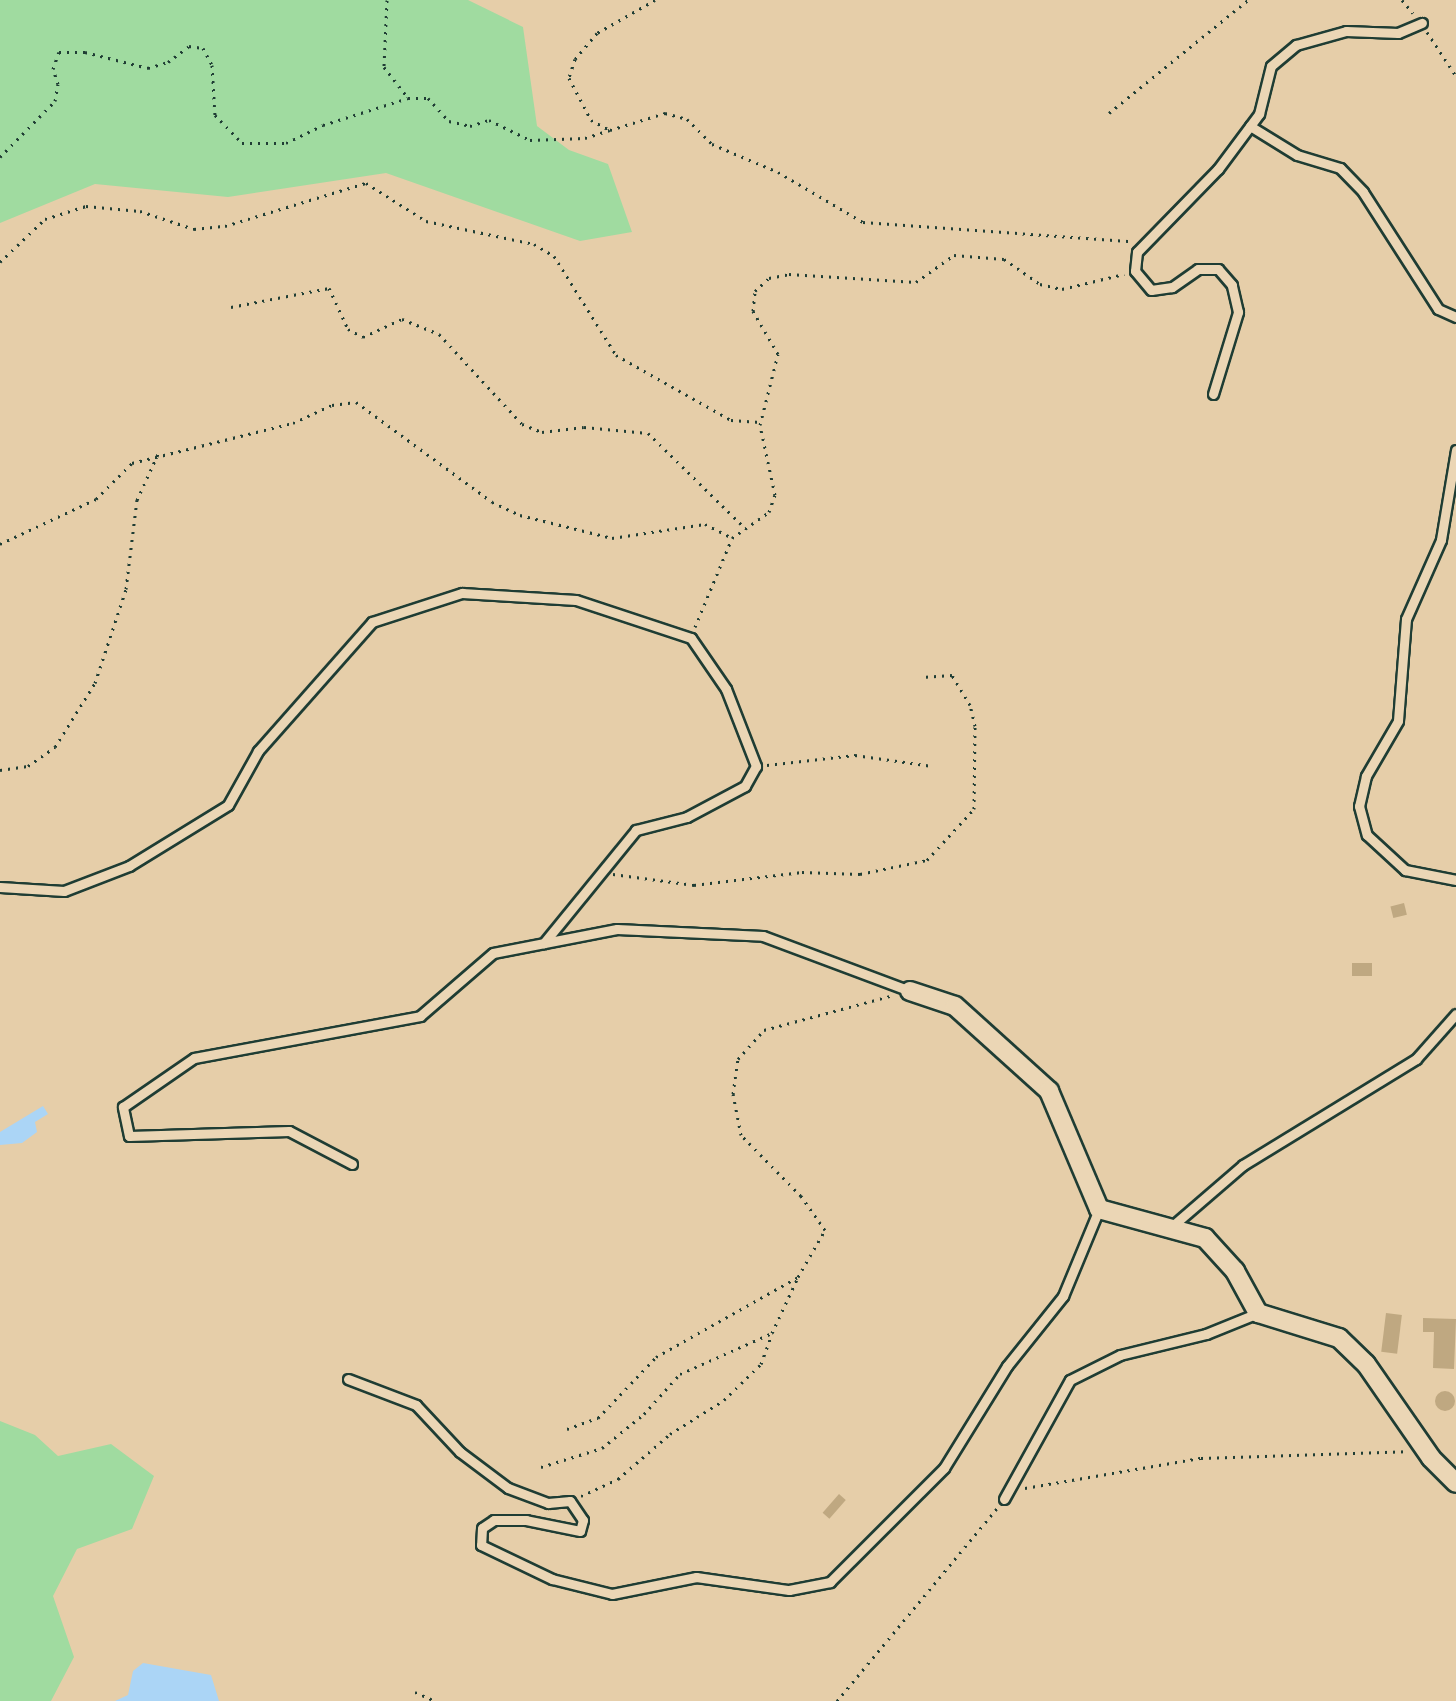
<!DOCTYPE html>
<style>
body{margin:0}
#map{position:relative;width:1456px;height:1701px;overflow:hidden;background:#e6cea9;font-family:"Patrick Hand",sans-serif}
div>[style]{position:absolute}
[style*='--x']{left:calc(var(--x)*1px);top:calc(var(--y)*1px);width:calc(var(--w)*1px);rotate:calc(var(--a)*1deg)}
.green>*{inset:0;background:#a0dba0}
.water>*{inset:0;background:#abd5f6}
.building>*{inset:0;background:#bfa881;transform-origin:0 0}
.round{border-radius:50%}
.path>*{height:3px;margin-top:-1.5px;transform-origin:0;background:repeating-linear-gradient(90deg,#1f3d34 0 2px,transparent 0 8px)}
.roads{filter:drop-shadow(2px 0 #1f3d34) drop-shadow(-2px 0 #1f3d34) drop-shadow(0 2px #1f3d34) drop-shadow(0 -2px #1f3d34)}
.service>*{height:9px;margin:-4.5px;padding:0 4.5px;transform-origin:4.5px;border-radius:4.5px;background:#ebd6b5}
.minor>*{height:18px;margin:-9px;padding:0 9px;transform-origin:9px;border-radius:9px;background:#ebd6b5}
span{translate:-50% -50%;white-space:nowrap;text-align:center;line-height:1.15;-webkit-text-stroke:6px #ebd6b5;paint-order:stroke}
</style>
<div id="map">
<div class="green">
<div style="clip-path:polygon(0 0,468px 0,523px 27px,537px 126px,569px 150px,608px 164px,632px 232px,580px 241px,386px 173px,228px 197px,95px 184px,0 223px)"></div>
<div style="clip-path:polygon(0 1421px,35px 1435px,58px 1456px,111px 1444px,154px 1476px,132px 1529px,77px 1549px,53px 1596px,74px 1657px,51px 1701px,0 1701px)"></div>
</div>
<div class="water">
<div style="clip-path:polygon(43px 1106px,48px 1114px,35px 1122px,37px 1132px,22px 1143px,0 1145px,0 1132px)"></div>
<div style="clip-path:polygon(143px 1663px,211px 1675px,219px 1701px,115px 1701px,128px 1695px,133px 1671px)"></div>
</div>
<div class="building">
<div style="left:1404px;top:903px;width:12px;height:14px;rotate:76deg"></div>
<div style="left:1372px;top:963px;width:13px;height:20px;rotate:90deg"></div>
<div style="left:1386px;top:1313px;width:16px;height:39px;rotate:7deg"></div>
<div style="clip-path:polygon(1423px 1318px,1456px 1319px,1454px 1369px,1433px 1368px,1434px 1332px,1423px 1332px)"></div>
<div class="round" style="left:1435px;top:1391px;width:20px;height:20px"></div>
<div style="left:839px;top:1494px;width:9px;height:25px;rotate:41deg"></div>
</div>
<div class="path">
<div style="--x:387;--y:0;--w:67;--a:92.6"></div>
<div style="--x:384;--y:67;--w:39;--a:52"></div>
<div style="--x:655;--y:0;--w:67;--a:150.4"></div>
<div style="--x:597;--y:33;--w:34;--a:130"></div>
<div style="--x:575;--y:59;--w:20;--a:108"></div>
<div style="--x:569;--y:78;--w:47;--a:62.4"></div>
<div style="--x:591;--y:120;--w:21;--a:28"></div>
<div style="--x:610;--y:130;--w:58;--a:-17.2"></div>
<div style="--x:665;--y:113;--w:23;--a:15"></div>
<div style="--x:687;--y:119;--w:35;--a:45"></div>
<div style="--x:712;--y:144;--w:72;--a:23"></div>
<div style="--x:778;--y:172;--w:99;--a:30.5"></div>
<div style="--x:863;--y:222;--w:269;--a:4.1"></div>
<div style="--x:1402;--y:0;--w:17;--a:50"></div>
<div style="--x:1427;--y:32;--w:53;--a:56.6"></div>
<div style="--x:1109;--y:113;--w:179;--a:-39.1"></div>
<div style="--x:0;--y:157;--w:78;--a:-45.5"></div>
<div style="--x:55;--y:101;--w:17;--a:-80"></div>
<div style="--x:58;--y:84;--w:16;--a:-108"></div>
<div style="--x:53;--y:69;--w:18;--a:-71"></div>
<div style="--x:59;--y:52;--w:26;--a:0"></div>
<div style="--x:85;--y:52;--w:65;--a:14.3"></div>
<div style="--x:148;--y:68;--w:21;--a:-17"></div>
<div style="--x:168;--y:62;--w:26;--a:-37"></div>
<div style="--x:189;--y:46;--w:14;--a:8"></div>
<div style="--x:203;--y:48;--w:19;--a:62"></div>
<div style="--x:212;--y:65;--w:50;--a:86.6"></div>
<div style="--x:215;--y:115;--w:39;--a:46"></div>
<div style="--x:242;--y:143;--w:44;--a:0"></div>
<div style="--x:286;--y:143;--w:41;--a:-25.9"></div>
<div style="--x:323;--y:125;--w:89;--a:-17.6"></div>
<div style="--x:408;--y:98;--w:20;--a:0"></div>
<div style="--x:428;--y:98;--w:31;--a:48"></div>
<div style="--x:449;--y:121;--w:22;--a:13"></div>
<div style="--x:470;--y:126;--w:20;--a:-18"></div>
<div style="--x:489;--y:120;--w:46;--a:26"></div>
<div style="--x:530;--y:140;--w:55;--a:-2.1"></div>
<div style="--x:585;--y:138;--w:26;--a:-18"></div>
<div style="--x:0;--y:262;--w:62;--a:-43.7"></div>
<div style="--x:45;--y:219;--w:43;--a:-17.6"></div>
<div style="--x:86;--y:206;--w:54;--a:5.3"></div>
<div style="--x:140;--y:211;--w:57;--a:18.4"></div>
<div style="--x:194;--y:229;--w:31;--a:-6"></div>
<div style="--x:225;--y:226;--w:147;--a:-17"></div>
<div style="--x:366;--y:183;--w:71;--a:32.3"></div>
<div style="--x:426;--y:221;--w:110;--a:12"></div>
<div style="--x:534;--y:244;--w:23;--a:31"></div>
<div style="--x:554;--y:256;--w:117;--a:57.9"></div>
<div style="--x:616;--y:355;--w:132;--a:29.5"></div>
<div style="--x:731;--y:420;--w:29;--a:4"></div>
<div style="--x:231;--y:307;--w:100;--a:-11"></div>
<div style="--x:329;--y:288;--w:45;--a:65.1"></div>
<div style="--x:348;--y:329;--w:17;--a:28"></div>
<div style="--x:363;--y:337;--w:43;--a:-24.8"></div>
<div style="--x:402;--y:319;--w:40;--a:22"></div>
<div style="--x:439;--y:334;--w:122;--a:47.3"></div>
<div style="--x:522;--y:424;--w:22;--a:22"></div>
<div style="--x:542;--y:432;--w:42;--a:-6.8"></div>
<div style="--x:584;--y:427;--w:64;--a:5.4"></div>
<div style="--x:648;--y:433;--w:136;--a:44.4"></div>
<div style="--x:0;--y:544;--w:106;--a:-25.1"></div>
<div style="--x:96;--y:499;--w:51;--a:-45"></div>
<div style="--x:132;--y:463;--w:166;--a:-14"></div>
<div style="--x:293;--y:423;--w:43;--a:-24.8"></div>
<div style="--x:332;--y:405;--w:24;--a:-7"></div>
<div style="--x:356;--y:402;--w:169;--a:36.3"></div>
<div style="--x:492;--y:502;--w:31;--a:25"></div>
<div style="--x:520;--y:515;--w:95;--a:14"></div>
<div style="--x:612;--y:538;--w:94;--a:-8.6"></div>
<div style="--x:705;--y:524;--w:30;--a:27"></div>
<div style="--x:695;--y:627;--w:96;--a:-67.4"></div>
<div style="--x:732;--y:538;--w:45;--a:-35.1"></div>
<div style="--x:769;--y:512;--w:18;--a:-71"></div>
<div style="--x:775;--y:495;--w:72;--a:-102.1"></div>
<div style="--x:760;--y:425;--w:73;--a:-75.8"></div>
<div style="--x:778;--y:354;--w:50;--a:-120.2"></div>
<div style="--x:753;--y:311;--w:20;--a:-84"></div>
<div style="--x:755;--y:291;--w:19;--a:-43"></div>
<div style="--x:769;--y:278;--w:20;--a:-11"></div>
<div style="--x:789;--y:274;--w:127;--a:3.6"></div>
<div style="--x:916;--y:282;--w:47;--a:-35.4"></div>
<div style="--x:954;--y:255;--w:50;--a:4.6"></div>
<div style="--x:1004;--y:259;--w:44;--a:34.8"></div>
<div style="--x:1040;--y:284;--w:23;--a:13"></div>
<div style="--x:1062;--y:289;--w:64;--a:-13.6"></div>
<div style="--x:767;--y:765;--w:89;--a:-6.5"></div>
<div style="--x:855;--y:755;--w:78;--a:8.1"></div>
<div style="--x:0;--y:770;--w:28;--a:-8"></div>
<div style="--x:28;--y:766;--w:33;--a:-35"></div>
<div style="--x:55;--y:747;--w:75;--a:-58"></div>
<div style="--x:95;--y:683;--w:99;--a:-71.7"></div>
<div style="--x:126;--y:589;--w:90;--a:-83"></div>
<div style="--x:137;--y:500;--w:51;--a:-65.5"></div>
<div style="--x:613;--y:874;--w:82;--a:7.7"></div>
<div style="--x:694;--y:885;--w:109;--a:-6.9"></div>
<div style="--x:802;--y:872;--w:58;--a:2"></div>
<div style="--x:860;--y:874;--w:68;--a:-11.8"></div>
<div style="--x:927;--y:860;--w:69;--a:-47.3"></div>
<div style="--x:974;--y:809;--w:83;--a:-89.3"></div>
<div style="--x:975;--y:726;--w:22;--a:-103"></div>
<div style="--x:970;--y:705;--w:35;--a:-121"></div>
<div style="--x:952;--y:675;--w:30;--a:176"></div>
<div style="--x:567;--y:1429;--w:33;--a:-20"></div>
<div style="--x:598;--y:1418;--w:84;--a:-46.4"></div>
<div style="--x:656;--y:1357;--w:163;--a:-29.4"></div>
<div style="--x:798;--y:1277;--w:54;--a:-60.1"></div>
<div style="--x:825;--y:1230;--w:42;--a:-125.2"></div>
<div style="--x:801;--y:1196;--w:86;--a:-134.5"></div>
<div style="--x:741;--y:1135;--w:42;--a:-101"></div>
<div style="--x:733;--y:1094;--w:35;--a:-82"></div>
<div style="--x:738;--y:1059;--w:39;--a:-48"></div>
<div style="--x:764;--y:1030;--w:131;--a:-15.1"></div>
<div style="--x:541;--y:1467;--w:64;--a:-17.3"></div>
<div style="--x:602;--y:1448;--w:54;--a:-39"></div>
<div style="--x:644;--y:1414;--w:54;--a:-48"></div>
<div style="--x:680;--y:1374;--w:101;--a:-24"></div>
<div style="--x:772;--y:1333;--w:62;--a:-65.1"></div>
<div style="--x:1025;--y:1488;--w:179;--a:-9.7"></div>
<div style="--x:1201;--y:1458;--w:206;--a:-1.9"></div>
<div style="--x:581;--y:1496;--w:41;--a:-24.7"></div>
<div style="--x:618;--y:1479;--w:69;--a:-40.9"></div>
<div style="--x:670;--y:1434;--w:64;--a:-32.2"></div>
<div style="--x:724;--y:1400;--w:52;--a:-44.2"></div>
<div style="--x:761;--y:1364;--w:32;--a:-70"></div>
<div style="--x:415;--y:1692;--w:22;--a:24"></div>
<div style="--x:837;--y:1701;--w:251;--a:-50.3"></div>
</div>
<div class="roads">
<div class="service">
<div style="--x:1250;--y:126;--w:55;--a:31.7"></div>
<div style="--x:1297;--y:155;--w:45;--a:16.8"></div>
<div style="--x:1340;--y:168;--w:33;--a:46"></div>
<div style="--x:1363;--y:192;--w:139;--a:57.3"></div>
<div style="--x:1438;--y:309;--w:20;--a:24"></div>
<div style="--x:1213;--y:394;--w:86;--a:-73"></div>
<div style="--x:1238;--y:312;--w:28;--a:-103"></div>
<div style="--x:1232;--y:285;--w:21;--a:-131"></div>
<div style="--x:1218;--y:269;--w:20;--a:180"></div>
<div style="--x:1198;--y:269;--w:32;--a:145"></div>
<div style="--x:1172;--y:287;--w:21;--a:172"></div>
<div style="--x:1151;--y:290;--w:25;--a:-130"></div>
<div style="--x:1135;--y:271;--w:19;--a:-84"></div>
<div style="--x:1137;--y:252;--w:116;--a:-45.7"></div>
<div style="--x:1218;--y:169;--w:69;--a:-53.3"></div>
<div style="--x:1259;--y:114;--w:49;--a:-76"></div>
<div style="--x:1271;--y:66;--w:33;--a:-40"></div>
<div style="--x:1296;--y:45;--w:52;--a:-15.6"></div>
<div style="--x:1346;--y:31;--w:52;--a:2.2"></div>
<div style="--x:1398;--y:33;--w:26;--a:-23"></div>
<div style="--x:1456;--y:450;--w:91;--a:99.5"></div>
<div style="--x:1441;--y:540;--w:86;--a:113.9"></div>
<div style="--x:1406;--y:619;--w:102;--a:94.5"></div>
<div style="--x:1398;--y:721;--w:64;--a:120.2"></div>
<div style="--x:1366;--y:776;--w:31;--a:103"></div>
<div style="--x:1359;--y:806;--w:30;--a:75"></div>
<div style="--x:1367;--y:835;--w:52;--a:42.6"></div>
<div style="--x:1405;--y:870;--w:52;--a:11.1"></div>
<div style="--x:0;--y:887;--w:64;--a:3.6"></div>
<div style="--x:64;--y:891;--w:70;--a:-21"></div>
<div style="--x:129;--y:866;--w:116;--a:-31.6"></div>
<div style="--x:228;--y:805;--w:62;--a:-60.9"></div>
<div style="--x:258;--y:751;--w:172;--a:-48.5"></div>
<div style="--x:372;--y:622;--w:95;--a:-17.9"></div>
<div style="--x:462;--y:593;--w:114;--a:3.5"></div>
<div style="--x:576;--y:600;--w:121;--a:18.3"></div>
<div style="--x:691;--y:638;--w:62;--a:55.5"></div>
<div style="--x:726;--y:689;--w:83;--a:68.7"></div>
<div style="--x:756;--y:766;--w:23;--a:119"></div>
<div style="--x:745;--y:786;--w:66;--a:151.9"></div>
<div style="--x:687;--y:817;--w:53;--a:165.7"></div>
<div style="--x:636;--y:830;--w:146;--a:129.2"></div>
<div style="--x:352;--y:1164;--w:71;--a:-152.4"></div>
<div style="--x:289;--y:1131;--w:160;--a:178.2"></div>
<div style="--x:129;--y:1136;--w:30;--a:-102"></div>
<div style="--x:123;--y:1107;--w:86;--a:-34.6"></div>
<div style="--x:194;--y:1058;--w:230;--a:-10.5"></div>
<div style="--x:420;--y:1016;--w:96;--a:-40.8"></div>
<div style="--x:493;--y:953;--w:126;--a:-11"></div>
<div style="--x:617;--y:929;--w:146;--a:2.7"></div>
<div style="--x:763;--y:936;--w:157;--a:20.5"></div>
<div style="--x:1170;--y:1228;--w:96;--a:-40.8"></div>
<div style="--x:1243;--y:1165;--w:203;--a:-31.5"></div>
<div style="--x:1416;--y:1059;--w:60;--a:-48.4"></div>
<div style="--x:348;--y:1379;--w:73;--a:20.9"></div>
<div style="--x:416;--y:1405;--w:64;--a:46.9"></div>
<div style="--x:460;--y:1452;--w:60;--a:36.9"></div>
<div style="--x:508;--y:1488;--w:43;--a:20.6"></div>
<div style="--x:548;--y:1503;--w:22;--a:-5"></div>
<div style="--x:570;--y:1501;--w:23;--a:56"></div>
<div style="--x:583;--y:1520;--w:11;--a:105"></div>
<div style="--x:580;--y:1531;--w:55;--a:-168.5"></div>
<div style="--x:526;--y:1520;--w:32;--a:180"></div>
<div style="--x:494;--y:1520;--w:14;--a:146"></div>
<div style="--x:482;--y:1528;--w:17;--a:93"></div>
<div style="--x:481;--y:1545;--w:79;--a:25.6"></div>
<div style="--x:552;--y:1579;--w:62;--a:14"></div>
<div style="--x:612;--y:1594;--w:86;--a:-11.4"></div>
<div style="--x:696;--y:1577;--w:94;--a:8"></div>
<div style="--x:789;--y:1590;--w:42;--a:-11"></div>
<div style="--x:830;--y:1582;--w:161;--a:-45"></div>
<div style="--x:944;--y:1468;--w:120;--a:-58.3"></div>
<div style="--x:1007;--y:1366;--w:90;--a:-51.3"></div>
<div style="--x:1063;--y:1296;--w:94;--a:-67.5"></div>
<div style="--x:1004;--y:1499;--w:136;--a:-61"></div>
<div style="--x:1070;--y:1380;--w:56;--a:-26.6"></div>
<div style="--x:1120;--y:1355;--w:89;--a:-13.7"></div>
<div style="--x:1206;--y:1334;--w:56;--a:-22"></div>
</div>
<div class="minor">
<div style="--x:910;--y:991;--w:47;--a:18.4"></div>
<div style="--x:955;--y:1006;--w:127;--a:42.1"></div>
<div style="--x:1049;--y:1091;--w:128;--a:67"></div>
<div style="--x:1099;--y:1209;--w:110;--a:15.3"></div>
<div style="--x:1205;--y:1238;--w:45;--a:47.7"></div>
<div style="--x:1235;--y:1271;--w:48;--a:61.3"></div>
<div style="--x:1258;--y:1313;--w:85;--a:17.2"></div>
<div style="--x:1339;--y:1338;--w:37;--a:44"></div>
<div style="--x:1366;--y:1364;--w:114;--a:55.3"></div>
<div style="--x:1431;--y:1458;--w:35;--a:45"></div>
</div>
</div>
</div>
